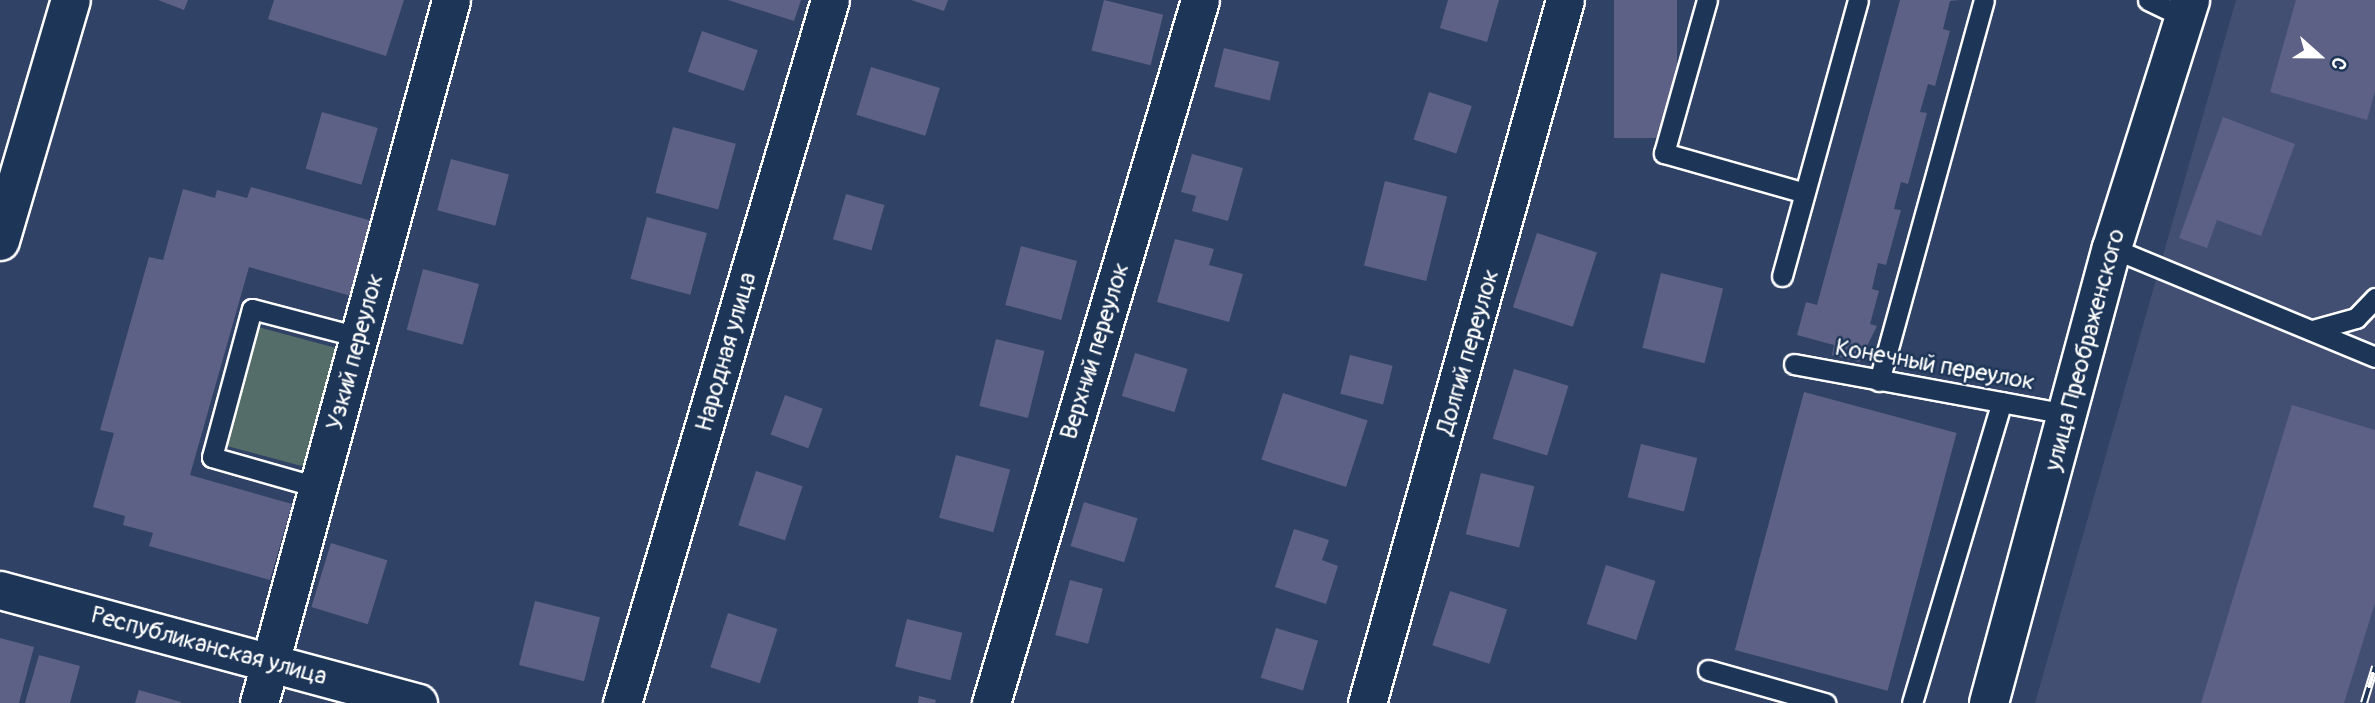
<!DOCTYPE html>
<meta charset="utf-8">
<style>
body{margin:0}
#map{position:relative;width:2375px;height:703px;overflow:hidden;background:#304265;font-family:Pangolin,sans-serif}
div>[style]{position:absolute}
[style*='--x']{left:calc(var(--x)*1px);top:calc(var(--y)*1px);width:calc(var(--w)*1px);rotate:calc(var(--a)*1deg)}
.built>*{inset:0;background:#424f72}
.green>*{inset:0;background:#556d69;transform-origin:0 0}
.building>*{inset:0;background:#5e6186;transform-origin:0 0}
.roads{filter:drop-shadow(2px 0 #fff) drop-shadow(-2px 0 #fff) drop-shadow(0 2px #fff) drop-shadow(0 -2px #fff)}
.lane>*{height:19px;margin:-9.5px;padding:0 9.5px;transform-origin:9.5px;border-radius:9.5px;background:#1d3557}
.street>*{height:37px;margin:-18.5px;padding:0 18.5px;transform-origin:18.5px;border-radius:18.5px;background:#1d3557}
.secondary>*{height:38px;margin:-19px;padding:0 19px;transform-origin:19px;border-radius:19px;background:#1d3557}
.rail>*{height:8px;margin-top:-4px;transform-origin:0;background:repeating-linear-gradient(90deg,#1d3557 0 16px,#fff 0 32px);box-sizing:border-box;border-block:2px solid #fff}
span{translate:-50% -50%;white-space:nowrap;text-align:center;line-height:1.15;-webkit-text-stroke:5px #1d3557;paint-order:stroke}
.street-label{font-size:24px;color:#fff}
.north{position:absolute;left:2284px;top:21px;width:70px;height:70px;-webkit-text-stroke:5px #1d3557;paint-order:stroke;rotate:111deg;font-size:19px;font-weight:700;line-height:28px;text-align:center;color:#fff}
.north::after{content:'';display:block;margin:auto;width:24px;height:32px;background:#fff;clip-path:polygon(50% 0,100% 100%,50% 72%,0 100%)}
</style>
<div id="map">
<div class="built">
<div style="clip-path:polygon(2236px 0,2375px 0,2375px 703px,2035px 703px)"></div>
</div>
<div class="green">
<div style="left:258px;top:327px;width:80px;height:123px;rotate:15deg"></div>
</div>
<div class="building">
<div style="clip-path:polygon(158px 0,188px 0,184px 10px)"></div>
<div style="clip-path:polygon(274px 0,404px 0,386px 56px,268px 19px)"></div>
<div style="clip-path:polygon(728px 0,801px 0,794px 21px)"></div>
<div style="clip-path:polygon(911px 0,948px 0,944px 11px)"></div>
<div style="left:1104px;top:0;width:61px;height:52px;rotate:14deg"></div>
<div style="clip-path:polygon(1448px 0,1499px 0,1487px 42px,1440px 28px)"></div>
<div style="left:1614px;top:0;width:63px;height:138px"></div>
<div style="clip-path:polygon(1900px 0,1959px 0,1950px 1px,1943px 29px,1950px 31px,1935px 86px,1928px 84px,1920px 112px,1927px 113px,1908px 184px,1901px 182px,1894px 209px,1901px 210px,1886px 265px,1878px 263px,1872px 289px,1879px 291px,1870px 324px,1877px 326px,1859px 362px,1832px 355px,1834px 345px,1797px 335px,1806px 302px,1817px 305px)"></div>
<div style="clip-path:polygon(2296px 0,2375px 0,2375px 91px,2367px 120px,2270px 92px)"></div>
<div style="left:702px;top:31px;width:59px;height:43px;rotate:19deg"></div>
<div style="left:1224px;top:48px;width:57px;height:40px;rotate:14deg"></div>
<div style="left:871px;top:67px;width:72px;height:50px;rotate:17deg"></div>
<div style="left:1429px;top:92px;width:45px;height:50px;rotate:18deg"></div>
<div style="left:322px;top:112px;width:58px;height:59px;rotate:16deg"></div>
<div style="clip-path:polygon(2223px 117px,2295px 144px,2261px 236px,2217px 220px,2207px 248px,2179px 238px)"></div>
<div style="left:673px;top:127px;width:65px;height:68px;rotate:15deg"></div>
<div style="clip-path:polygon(1192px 154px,1243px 168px,1228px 221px,1192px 211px,1196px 196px,1181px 192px)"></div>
<div style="left:451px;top:159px;width:60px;height:53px;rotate:15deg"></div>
<div style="left:1385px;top:181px;width:64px;height:87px;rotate:14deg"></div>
<div style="clip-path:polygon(251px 187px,372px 221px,351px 296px,249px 267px,190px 475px,292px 504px,270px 580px,149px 546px,153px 533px,123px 525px,125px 516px,93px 507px,114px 433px,100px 430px,149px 257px,163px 260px,183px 189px,215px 198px,217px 190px,247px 198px)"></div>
<div style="left:846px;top:194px;width:40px;height:47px;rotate:16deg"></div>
<div style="left:647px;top:217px;width:62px;height:64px;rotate:15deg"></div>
<div style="left:1537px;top:233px;width:63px;height:78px;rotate:18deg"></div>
<div style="clip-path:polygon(1175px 239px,1214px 249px,1209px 265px,1243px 274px,1229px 322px,1157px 302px)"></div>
<div style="left:1021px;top:246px;width:58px;height:61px;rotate:15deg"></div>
<div style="left:423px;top:269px;width:58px;height:63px;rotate:15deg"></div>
<div style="left:1661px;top:273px;width:64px;height:77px;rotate:14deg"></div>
<div style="left:996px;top:339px;width:50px;height:69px;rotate:14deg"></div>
<div style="left:1135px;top:353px;width:55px;height:45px;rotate:17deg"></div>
<div style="left:1350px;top:355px;width:44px;height:40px;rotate:14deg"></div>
<div style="left:1514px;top:369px;width:57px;height:73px;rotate:17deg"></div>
<div style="left:1804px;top:392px;width:158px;height:267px;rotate:15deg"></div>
<div style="left:1283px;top:393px;width:89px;height:70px;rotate:18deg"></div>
<div style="left:785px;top:395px;width:40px;height:42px;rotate:20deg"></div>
<div style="clip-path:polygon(2292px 405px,2375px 430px,2375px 603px,2344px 703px,2201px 703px)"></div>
<div style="left:1641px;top:444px;width:58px;height:55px;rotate:14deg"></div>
<div style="left:956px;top:455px;width:56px;height:65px;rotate:15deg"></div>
<div style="left:756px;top:471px;width:49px;height:57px;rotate:18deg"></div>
<div style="left:1481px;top:473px;width:55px;height:63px;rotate:14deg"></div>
<div style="left:1084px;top:502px;width:56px;height:46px;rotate:17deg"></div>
<div style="clip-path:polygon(1294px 529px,1329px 540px,1322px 560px,1338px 566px,1326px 604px,1275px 587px)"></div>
<div style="left:331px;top:543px;width:59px;height:67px;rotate:17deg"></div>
<div style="left:1606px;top:565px;width:52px;height:62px;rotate:18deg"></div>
<div style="left:1070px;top:580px;width:34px;height:57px;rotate:15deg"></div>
<div style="left:1450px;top:591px;width:60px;height:57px;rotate:18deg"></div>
<div style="left:535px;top:601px;width:67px;height:66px;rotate:14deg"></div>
<div style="left:728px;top:613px;width:52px;height:57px;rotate:18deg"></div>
<div style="left:907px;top:619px;width:57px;height:49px;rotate:14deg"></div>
<div style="left:1276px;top:628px;width:44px;height:52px;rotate:17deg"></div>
<div style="clip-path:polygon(0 638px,34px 647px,19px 703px,0 703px)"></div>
<div style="clip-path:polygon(39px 655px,80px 666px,70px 703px,25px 703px)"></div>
<div style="clip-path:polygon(139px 690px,181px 702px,181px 703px,135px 703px)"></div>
<div style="clip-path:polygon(919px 696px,936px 700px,935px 703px,918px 703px)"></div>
</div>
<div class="roads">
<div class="lane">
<div style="--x:1707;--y:0;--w:159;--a:105.7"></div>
<div style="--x:1664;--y:153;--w:143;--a:15.8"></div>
<div style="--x:2148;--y:0;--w:41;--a:25.9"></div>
<div style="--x:2112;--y:248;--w:285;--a:22.5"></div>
<div style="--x:1782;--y:276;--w:286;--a:-74.6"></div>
<div style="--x:2313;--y:330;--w:45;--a:-15.6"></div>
<div style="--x:2356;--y:318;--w:28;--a:-46"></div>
<div style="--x:1794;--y:364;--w:278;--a:10.4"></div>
<div style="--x:1879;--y:381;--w:395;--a:-74.6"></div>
<div style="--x:317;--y:487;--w:109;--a:-164.1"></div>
<div style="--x:212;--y:457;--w:153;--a:-74.9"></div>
<div style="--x:252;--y:309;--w:111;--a:14.7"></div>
<div style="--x:1708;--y:670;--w:122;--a:15.8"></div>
<div style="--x:1912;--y:703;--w:314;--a:-73.4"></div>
</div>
<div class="street">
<div style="--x:0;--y:590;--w:433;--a:15.1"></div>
<div style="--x:259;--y:703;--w:729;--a:-74.72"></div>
<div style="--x:622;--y:703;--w:733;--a:-73.52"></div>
<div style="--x:991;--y:703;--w:733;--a:-73.44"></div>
<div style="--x:1367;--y:703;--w:730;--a:-74.27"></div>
</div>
<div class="secondary">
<div style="--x:0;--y:241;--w:251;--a:-73.6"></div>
<div style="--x:1989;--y:703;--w:471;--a:-74.9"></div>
<div style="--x:2112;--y:248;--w:260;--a:-72.5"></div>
</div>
</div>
<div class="rail">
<div style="--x:2364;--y:703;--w:38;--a:-73"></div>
</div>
<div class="street-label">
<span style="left:2085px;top:350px;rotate:-75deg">улица Преображенского</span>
<span style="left:1095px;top:351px;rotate:-73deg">Верхний переулок</span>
<span style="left:355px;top:352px;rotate:-75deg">Узкий переулок</span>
<span style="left:726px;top:352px;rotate:-74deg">Народная улица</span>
<span style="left:1468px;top:352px;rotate:-74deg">Долгий переулок</span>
<span style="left:1935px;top:365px;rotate:10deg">Конечный переулок</span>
<span style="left:209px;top:646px;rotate:15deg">Республиканская улица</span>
</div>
<div class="north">С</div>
</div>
